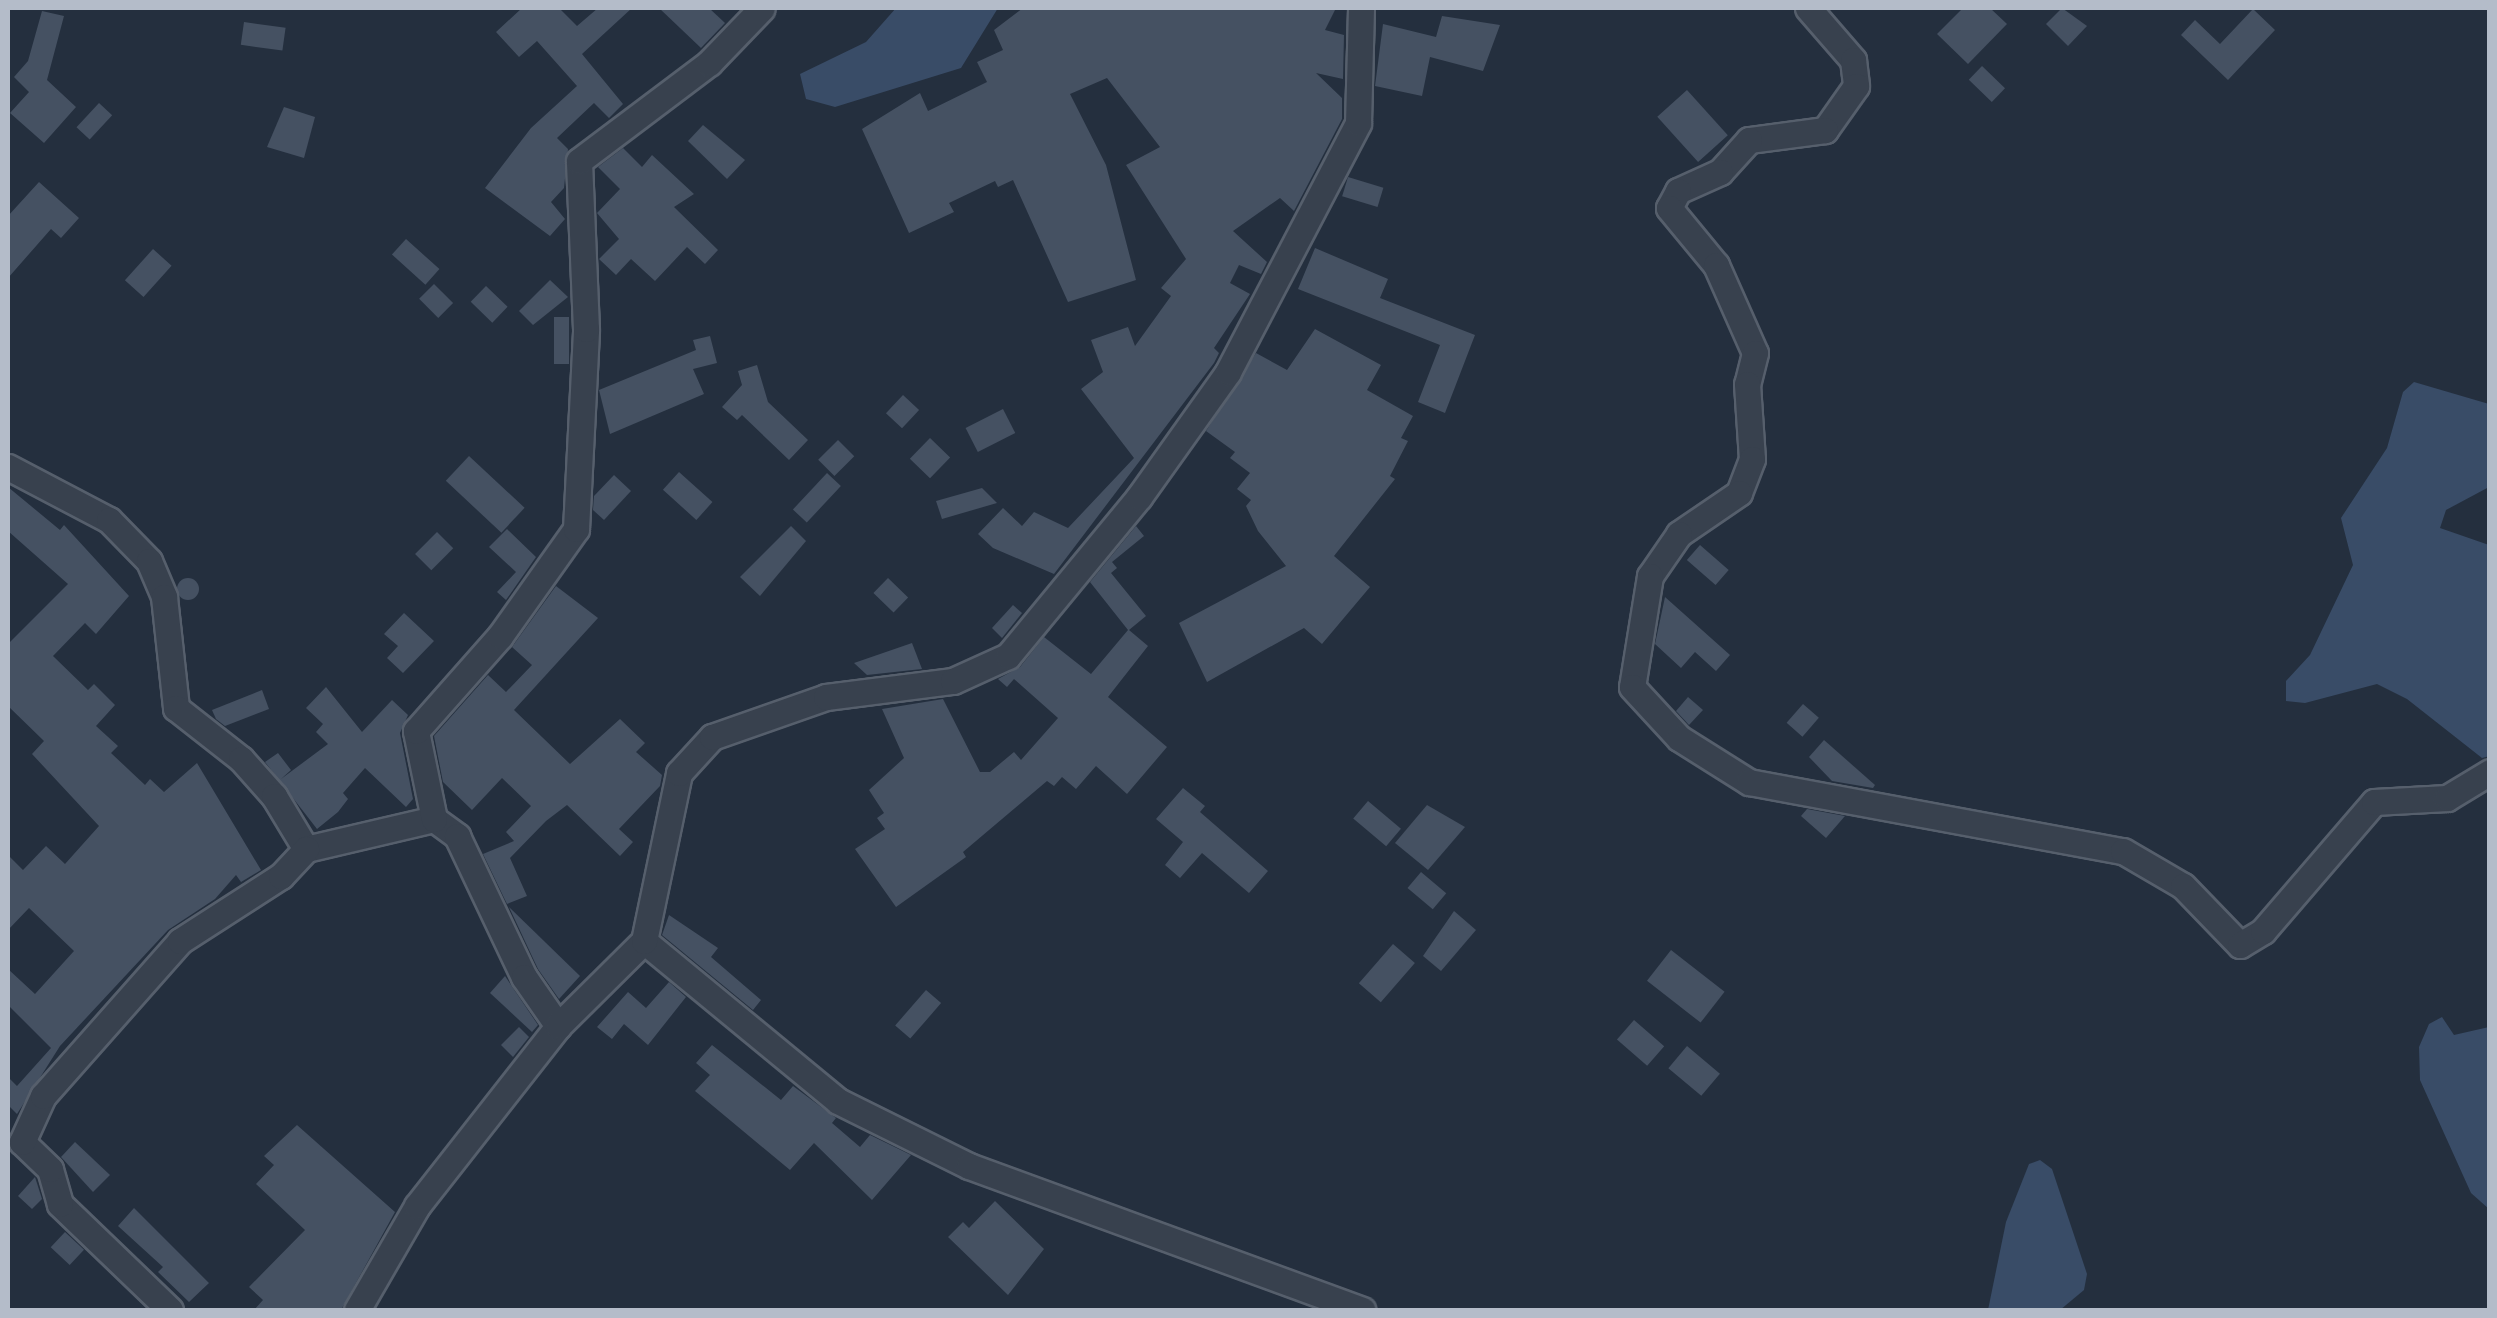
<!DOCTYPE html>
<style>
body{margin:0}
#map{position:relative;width:2497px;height:1318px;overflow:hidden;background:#242f3e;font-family:"Fira Sans",sans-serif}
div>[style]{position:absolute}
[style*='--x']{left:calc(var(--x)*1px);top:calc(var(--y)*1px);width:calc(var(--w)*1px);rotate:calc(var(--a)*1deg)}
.water>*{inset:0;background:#394c67}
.building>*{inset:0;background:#455162;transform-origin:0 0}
.round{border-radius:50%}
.roads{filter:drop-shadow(2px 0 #565f6c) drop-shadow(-2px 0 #565f6c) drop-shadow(0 2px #565f6c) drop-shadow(0 -2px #565f6c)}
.minor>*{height:25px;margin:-12.5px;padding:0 12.5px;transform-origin:12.5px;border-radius:12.5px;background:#38414e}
span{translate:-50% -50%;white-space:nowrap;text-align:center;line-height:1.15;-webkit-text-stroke:10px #1d2633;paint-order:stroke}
.frame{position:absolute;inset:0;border:10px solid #b4bcc9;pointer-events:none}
</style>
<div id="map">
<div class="water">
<div style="clip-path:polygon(896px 8px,998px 8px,961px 68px,835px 107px,806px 99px,800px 74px,866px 42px)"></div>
<div style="clip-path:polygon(2414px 382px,2489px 404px,2489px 487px,2446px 510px,2440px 528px,2489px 545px,2490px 756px,2482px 758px,2407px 699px,2377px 684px,2305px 703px,2286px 701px,2286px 681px,2310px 655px,2353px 565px,2341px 518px,2387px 448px,2403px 392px)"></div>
<div style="clip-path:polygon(2442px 1017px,2454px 1035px,2489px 1027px,2489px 1209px,2471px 1193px,2420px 1080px,2419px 1047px,2429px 1024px)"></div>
<div style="clip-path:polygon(2040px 1160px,2052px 1169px,2087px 1274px,2084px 1290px,2060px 1310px,1988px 1310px,2006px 1222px,2029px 1164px)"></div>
</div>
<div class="building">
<div style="clip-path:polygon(522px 8px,559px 8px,577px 26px,598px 8px,632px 8px,582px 54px,623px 104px,609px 118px,594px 103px,557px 138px,568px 149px,564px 188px,551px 202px,565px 219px,550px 236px,485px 188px,531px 128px,577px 86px,537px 41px,519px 57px,496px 32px)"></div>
<div style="clip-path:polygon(659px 8px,709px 8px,725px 23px,701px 48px)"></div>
<div style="clip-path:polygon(1023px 8px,1336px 8px,1325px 30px,1344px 35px,1343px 79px,1316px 73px,1342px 98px,1342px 119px,1294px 211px,1280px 198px,1233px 231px,1267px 262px,1261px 274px,1239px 265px,1230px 283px,1250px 294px,1214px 348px,1219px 353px,1214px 363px,1054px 574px,993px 548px,978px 534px,1003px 508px,1022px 526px,1034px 512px,1068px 528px,1134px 458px,1081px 389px,1103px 372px,1091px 340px,1128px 327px,1135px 346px,1171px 296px,1161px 288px,1186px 259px,1126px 165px,1160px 147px,1107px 78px,1070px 94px,1106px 165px,1136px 280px,1068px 302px,1013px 180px,998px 187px,995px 181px,949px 203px,954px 212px,909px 233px,862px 129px,920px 93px,928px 111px,987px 82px,977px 62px,1003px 50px,994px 30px)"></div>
<div style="clip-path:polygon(1963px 8px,1990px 8px,2007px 24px,1968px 64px,1937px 34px)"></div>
<div style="clip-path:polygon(2062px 8px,2087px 26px,2068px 46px,2046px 24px)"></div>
<div style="clip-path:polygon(2253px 9px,2275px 30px,2228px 80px,2181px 35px,2195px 20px,2220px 44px)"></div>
<div style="clip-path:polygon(42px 11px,64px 16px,47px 80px,76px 107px,44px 143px,10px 113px,29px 92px,14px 77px,28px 61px)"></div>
<div style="clip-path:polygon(1442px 16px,1500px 25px,1483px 71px,1430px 57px,1422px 96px,1375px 86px,1383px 24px,1436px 37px)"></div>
<div style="left:244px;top:22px;width:42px;height:23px;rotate:8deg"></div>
<div style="left:1982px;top:66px;width:32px;height:19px;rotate:44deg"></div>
<div style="left:1687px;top:90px;width:61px;height:40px;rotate:48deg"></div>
<div style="left:99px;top:103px;width:18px;height:33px;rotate:43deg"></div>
<div style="clip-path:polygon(284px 107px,315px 117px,304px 158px,267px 147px)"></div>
<div style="clip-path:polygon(703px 125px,745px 160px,727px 179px,688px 141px)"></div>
<div style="clip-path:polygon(623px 148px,642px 167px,652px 155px,694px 194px,674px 207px,718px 250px,705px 264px,687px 247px,655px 281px,631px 259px,616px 275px,599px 259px,619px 239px,597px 213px,620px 189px,598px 167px)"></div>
<div style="left:1348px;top:177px;width:37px;height:20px;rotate:17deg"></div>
<div style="clip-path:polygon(39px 182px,79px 218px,61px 238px,51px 229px,8px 278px,8px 216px)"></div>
<div style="left:406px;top:239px;width:45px;height:21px;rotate:42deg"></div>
<div style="clip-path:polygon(1315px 248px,1388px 279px,1380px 298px,1475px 335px,1445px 413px,1418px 402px,1440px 345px,1298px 289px)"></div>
<div style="left:153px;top:249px;width:25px;height:42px;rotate:42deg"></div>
<div style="clip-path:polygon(550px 280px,568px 297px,533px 325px,519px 311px)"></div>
<div style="left:434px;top:284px;width:27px;height:21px;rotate:45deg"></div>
<div style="left:486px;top:286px;width:30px;height:22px;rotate:44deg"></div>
<div style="left:554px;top:317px;width:15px;height:47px"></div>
<div style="clip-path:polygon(1315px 329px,1381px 365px,1367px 390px,1413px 416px,1401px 438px,1408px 441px,1390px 476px,1395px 479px,1334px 556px,1370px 587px,1322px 644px,1304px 628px,1207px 682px,1179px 623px,1286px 566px,1258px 531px,1246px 506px,1251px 500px,1237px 489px,1250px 473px,1230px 458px,1235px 452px,1206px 431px,1256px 353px,1287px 370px)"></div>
<div style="clip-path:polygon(710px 336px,717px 363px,693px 369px,704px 394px,610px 434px,599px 390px,696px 350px,693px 340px)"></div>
<div style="clip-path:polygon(757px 365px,768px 402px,808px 440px,789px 460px,742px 415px,737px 420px,722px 407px,742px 385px,738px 371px)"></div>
<div style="left:903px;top:395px;width:22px;height:25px;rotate:43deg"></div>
<div style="left:1003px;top:409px;width:27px;height:42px;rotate:63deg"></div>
<div style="left:930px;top:438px;width:28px;height:29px;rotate:44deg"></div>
<div style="left:838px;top:440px;width:23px;height:28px;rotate:45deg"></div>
<div style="left:469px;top:456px;width:76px;height:34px;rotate:43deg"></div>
<div style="left:679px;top:472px;width:45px;height:24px;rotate:42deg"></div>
<div style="left:827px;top:473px;width:19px;height:50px;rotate:43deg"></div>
<div style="clip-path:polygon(614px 475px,631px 491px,604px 520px,593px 510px,594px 496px)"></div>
<div style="clip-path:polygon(8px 487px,60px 530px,64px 525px,129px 596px,96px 634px,85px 623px,53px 656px,88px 690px,94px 684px,115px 705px,96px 726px,118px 746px,111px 753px,145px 785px,150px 779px,164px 792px,197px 763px,261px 870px,241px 882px,236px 875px,215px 899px,168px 930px,60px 1046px,17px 1114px,8px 1105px,8px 1077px,17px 1086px,51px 1048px,8px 1005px,8px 969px,35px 994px,74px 951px,29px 908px,8px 930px,8px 855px,23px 870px,46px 846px,65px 864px,99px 826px,32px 754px,44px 741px,8px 706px,8px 644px,68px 584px,8px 531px)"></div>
<div style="clip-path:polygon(982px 488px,997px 503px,942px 519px,936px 501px)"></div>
<div style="clip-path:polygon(791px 526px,806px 541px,760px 596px,740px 577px)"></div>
<div style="clip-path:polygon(1136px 526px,1144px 536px,1112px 562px,1117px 568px,1111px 573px,1146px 616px,1129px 630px,1148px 646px,1108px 697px,1167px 747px,1127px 794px,1096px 766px,1076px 789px,1062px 777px,1054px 786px,1047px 781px,963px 852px,966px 857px,896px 907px,855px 849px,885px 829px,877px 818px,884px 813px,869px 790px,904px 758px,882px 709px,943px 699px,980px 772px,990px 772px,1014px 752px,1021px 760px,1058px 718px,1014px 679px,1007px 687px,998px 679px,1020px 667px,1044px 637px,1091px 674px,1128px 630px,1090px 582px)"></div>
<div style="clip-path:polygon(507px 529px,536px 557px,506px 600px,497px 592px,516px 572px,489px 547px)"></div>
<div style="left:437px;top:532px;width:23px;height:31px;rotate:45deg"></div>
<div style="left:1700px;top:545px;width:38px;height:20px;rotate:41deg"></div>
<div style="left:888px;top:578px;width:28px;height:21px;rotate:44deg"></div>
<div class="round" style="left:177px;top:578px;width:22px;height:22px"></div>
<div style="clip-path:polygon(556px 586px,598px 618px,514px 710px,570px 764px,620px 719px,645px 743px,636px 752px,662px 775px,660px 786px,619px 829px,633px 842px,620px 856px,567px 805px,546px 821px,510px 858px,527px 896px,507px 904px,483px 854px,514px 841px,506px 832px,531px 806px,502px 778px,472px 810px,443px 782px,434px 736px,488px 675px,506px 692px,532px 665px,512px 647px)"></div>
<div style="clip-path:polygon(1665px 597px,1730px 655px,1716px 671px,1695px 652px,1681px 668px,1655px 644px)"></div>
<div style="clip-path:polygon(1013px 605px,1022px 613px,1002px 638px,992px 628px)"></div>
<div style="clip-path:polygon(404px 613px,434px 641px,403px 673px,387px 658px,398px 646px,384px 634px)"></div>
<div style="clip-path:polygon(912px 643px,922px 669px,867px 675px,854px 663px)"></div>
<div style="clip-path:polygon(326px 687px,362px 732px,392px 700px,408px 715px,400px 733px,413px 799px,406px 807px,365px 768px,343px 793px,348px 799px,338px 812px,317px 829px,265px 762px,278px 753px,291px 770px,281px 779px,328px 744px,316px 732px,323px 724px,306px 708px)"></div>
<div style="clip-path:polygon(262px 690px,269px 709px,225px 726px,216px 719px,212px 710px)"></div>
<div style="clip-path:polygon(1688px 697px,1703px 710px,1689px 725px,1676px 711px)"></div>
<div style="left:1803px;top:704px;width:21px;height:25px;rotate:41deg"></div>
<div style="clip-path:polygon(1824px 740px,1875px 785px,1873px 788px,1832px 781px,1809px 757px)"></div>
<div style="clip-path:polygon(1183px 788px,1205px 806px,1200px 812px,1268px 871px,1249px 893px,1202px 853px,1180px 878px,1165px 865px,1183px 842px,1156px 819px)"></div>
<div style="left:1368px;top:801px;width:43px;height:23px;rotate:40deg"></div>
<div style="clip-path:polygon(1427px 805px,1465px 827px,1428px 870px,1395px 843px)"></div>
<div style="clip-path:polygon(1807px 809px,1845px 816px,1826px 838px,1801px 816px)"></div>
<div style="left:1421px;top:872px;width:33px;height:21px;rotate:40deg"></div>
<div style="clip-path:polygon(509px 907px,580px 976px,559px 999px,538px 969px)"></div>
<div style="clip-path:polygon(1454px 911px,1476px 930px,1441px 971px,1423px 956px)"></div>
<div style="clip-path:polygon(669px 915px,718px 948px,711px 957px,761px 1000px,753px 1010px,662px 935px)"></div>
<div style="left:1393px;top:944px;width:29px;height:52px;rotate:41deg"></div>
<div style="left:1671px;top:950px;width:68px;height:39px;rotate:38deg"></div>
<div style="clip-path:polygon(505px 976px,538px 1025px,532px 1032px,490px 993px)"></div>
<div style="clip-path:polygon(669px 982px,686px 997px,648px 1045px,624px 1024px,612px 1039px,597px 1027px,628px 992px,646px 1008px)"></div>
<div style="left:926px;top:990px;width:20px;height:47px;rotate:41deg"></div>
<div style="left:1634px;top:1020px;width:40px;height:26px;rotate:41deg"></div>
<div style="clip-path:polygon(519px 1027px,529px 1037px,513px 1057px,501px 1045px)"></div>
<div style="clip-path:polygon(712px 1045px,781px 1100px,793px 1086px,836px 1118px,832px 1123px,860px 1147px,870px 1135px,911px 1155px,872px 1200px,814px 1143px,790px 1170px,695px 1091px,710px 1075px,696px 1063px)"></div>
<div style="left:1687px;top:1046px;width:43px;height:29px;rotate:40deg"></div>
<div style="clip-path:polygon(297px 1125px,395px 1212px,341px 1310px,254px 1310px,263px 1300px,249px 1287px,305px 1230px,256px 1184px,274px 1165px,264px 1156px)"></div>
<div style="clip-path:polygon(75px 1142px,110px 1175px,93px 1192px,61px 1157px)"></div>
<div style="clip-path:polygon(35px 1177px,42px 1199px,32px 1209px,18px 1196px)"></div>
<div style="clip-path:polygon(995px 1201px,1044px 1249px,1008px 1295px,948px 1237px,963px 1222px,969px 1228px)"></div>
<div style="clip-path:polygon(134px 1208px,209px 1283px,189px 1302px,158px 1272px,163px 1267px,118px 1226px)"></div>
<div style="left:65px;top:1232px;width:26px;height:21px;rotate:43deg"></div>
</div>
<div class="roads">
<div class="minor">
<div style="--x:1808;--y:8;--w:69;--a:49.1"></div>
<div style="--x:1853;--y:60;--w:26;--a:83"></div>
<div style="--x:1856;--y:86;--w:54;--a:125.2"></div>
<div style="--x:1825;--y:130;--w:77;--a:172.5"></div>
<div style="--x:1749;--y:140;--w:43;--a:132.2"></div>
<div style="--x:1720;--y:172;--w:46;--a:155.7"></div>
<div style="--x:1678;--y:191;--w:19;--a:118"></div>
<div style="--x:1669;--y:208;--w:74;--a:50.5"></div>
<div style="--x:1716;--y:265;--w:96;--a:66.1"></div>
<div style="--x:1755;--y:353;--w:32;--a:104"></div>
<div style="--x:1747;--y:384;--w:75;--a:86.2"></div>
<div style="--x:1752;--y:459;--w:36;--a:111"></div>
<div style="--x:1739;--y:493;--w:73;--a:145.7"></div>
<div style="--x:1679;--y:534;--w:51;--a:124.6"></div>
<div style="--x:1650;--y:576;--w:112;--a:99.2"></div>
<div style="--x:1632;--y:687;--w:69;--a:47.3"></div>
<div style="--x:1679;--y:738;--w:83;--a:32.2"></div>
<div style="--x:1749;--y:782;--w:380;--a:10.5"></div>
<div style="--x:2123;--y:851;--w:69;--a:30.3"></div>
<div style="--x:2183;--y:886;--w:82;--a:46"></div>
<div style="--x:2240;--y:945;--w:27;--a:-31"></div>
<div style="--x:2263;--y:931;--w:170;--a:-49.3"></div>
<div style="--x:2374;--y:802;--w:73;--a:-3.1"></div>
<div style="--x:2447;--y:798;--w:50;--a:-31.2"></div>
<div style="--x:8;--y:467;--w:114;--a:27.7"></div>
<div style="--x:109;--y:520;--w:57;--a:45.7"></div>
<div style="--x:149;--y:561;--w:39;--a:67"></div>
<div style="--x:164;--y:597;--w:112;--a:83.8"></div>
<div style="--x:176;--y:708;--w:83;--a:38.1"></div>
<div style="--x:241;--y:759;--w:50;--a:48.3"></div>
<div style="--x:274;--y:796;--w:62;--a:58.9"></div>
<div style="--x:306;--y:849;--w:131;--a:-13.2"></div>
<div style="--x:434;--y:819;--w:29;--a:36"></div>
<div style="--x:457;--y:836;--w:156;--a:64.6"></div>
<div style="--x:524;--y:977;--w:60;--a:55.2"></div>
<div style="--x:434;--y:819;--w:90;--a:-101.6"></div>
<div style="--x:416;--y:731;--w:127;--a:-48.5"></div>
<div style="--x:500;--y:636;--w:131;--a:-54.6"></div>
<div style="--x:576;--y:529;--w:200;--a:-87.1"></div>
<div style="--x:586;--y:329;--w:168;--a:-92.4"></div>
<div style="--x:579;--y:161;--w:163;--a:-37"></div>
<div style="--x:709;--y:63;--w:76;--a:-46.1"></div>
<div style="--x:644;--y:941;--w:251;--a:39.5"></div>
<div style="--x:838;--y:1101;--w:146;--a:26.4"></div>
<div style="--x:969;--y:1166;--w:419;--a:20.1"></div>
<div style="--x:170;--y:1310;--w:153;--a:-136.1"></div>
<div style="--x:60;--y:1204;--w:36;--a:-106"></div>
<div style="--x:50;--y:1169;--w:39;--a:-136"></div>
<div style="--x:22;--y:1142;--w:51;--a:-65.5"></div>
<div style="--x:43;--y:1096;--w:207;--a:-48.5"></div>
<div style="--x:180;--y:941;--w:120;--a:-32.8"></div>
<div style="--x:281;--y:876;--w:37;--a:-47"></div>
<div style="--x:357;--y:1310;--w:120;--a:-60"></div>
<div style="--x:417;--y:1206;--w:229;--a:-51.9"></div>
<div style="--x:558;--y:1026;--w:121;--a:-44.7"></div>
<div style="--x:644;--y:941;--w:172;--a:-78.2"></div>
<div style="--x:679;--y:773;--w:49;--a:-47.5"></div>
<div style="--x:712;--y:737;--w:121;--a:-19.3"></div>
<div style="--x:826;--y:697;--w:128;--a:-7.2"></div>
<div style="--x:953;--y:681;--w:60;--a:-24.4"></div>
<div style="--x:1008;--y:656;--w:206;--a:-50.5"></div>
<div style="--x:1139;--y:497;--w:153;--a:-54.5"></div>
<div style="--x:1228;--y:372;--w:281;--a:-62.4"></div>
<div style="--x:1358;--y:123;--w:115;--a:-88.5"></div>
</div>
</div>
<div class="frame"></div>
</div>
